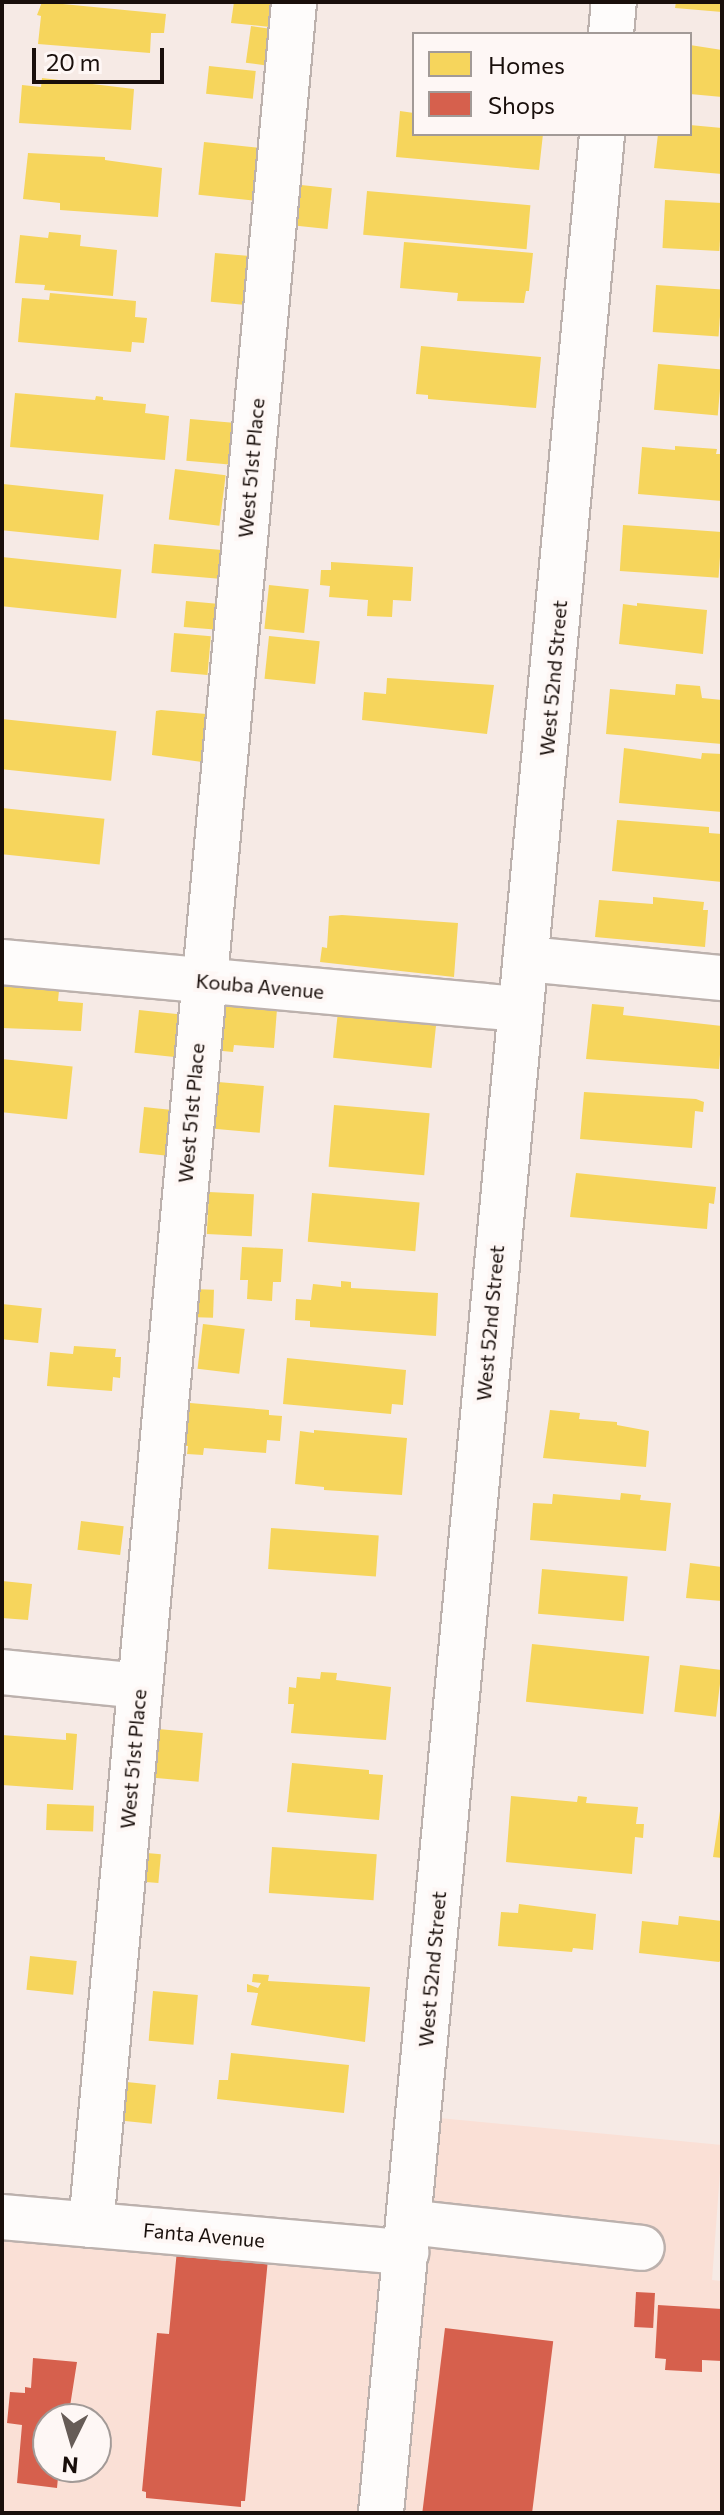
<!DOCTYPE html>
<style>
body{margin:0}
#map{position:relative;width:724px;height:2515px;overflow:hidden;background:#f6eae5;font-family:Commissioner,sans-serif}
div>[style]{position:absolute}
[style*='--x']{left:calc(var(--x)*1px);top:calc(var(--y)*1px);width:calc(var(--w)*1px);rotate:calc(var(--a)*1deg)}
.built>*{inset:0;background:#fae0d6}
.homes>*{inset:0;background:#f6d55c;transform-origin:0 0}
.shops>*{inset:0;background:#d6604d;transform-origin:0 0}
.roads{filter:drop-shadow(2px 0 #bcb1ad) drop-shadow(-2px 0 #bcb1ad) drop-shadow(0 2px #bcb1ad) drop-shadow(0 -2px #bcb1ad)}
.minor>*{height:44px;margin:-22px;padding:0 22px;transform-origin:22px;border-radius:22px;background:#fefcfb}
span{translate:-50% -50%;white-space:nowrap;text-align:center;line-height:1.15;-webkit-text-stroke:8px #fef7f5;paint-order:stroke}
.street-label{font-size:20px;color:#190f0b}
.frame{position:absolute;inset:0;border:4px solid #190f0b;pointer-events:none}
.legend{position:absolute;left:412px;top:32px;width:280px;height:104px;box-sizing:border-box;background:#fef7f5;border:2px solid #a29a97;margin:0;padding:10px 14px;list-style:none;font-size:24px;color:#190f0b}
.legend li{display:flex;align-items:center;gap:16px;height:40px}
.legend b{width:40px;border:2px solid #a29a97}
.north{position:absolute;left:32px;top:2403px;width:80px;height:80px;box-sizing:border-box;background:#fef7f5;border:2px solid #a29a97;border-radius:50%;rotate:185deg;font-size:22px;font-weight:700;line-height:32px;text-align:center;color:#190f0b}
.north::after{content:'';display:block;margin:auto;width:28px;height:36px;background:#665c57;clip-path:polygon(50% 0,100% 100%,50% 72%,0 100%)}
.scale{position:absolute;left:32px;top:48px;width:132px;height:36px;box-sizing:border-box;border:4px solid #190f0b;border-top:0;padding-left:10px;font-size:24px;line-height:28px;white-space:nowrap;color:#190f0b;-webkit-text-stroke:6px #fef7f5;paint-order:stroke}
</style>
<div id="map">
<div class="built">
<div style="clip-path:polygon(evenodd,418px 2116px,722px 2145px,712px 2280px,722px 2281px,722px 2513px,2px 2513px,2px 2217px,405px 2252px,418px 2116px,48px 2419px,96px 2419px,96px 2467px,48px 2467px,48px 2419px)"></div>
</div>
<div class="homes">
<div style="clip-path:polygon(42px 2px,166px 14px,164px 33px,151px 33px,150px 53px,38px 44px,41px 16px,37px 15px)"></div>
<div style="clip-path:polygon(234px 2px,272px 2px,270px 27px,231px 23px)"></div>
<div style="clip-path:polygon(676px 2px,722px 2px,722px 12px,675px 8px)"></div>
<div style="left:251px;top:26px;width:28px;height:37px;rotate:8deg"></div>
<div style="clip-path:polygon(690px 45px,722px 50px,722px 97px,690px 94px)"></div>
<div style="left:209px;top:66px;width:47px;height:28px;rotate:6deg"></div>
<div style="clip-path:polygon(42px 78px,134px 89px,131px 130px,19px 123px,22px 85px,41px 87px)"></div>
<div style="clip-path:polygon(400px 111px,414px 113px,414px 134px,543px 134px,539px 170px,396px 157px)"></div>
<div style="clip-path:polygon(690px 125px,722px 128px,722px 174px,654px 168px,658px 134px,690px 134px)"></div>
<div style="left:204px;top:142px;width:55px;height:53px;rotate:6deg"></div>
<div style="clip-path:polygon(28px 153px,105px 157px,105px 160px,162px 168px,158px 217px,60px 210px,60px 203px,23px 199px)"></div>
<div style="left:301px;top:185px;width:31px;height:41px;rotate:6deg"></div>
<div style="left:367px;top:191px;width:164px;height:44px;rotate:5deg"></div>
<div style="left:665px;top:200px;width:57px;height:48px;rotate:3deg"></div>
<div style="clip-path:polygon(49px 232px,81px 235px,80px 246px,117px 250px,113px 296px,44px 290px,45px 285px,15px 283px,20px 235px,48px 238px)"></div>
<div style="clip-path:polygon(404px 242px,533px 253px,529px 291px,526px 291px,524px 303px,457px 301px,458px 293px,400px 288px)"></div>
<div style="left:215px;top:253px;width:38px;height:49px;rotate:5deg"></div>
<div style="left:656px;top:285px;width:66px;height:47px;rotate:4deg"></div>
<div style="clip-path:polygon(50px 293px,136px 301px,135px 317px,147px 318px,144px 343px,132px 342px,131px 352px,18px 342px,22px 298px,49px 300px)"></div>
<div style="clip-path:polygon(421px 346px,541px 357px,536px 408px,428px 399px,428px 395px,416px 394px)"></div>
<div style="left:658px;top:364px;width:64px;height:46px;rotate:5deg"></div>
<div style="clip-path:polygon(15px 393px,95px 400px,96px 396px,103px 397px,103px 400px,146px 404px,145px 413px,169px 416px,165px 460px,10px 447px)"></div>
<div style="left:190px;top:419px;width:43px;height:42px;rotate:5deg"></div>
<div style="clip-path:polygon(675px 446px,717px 449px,716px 454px,722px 454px,722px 501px,638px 494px,642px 447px,675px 450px)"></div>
<div style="left:175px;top:469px;width:51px;height:51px;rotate:7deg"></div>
<div style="left:3px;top:484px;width:101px;height:46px;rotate:6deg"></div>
<div style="left:623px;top:525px;width:99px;height:46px;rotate:4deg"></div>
<div style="left:154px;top:544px;width:71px;height:29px;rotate:5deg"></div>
<div style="left:2px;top:557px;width:120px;height:49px;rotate:6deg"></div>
<div style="clip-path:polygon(331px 562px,413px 567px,411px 601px,393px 600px,392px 617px,367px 616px,368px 600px,329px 597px,330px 586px,320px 585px,321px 570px,331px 570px)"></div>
<div style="left:269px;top:585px;width:40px;height:44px;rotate:6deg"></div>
<div style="left:186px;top:601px;width:34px;height:26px;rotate:5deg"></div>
<div style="clip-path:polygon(637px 603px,707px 610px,703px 654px,619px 644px,623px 604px,637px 606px)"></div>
<div style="left:174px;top:633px;width:37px;height:39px;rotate:5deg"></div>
<div style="left:269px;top:636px;width:51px;height:43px;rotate:6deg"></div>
<div style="clip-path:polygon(387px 678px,494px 685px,487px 734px,362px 720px,364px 692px,386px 694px)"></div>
<div style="clip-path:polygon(676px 684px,700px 686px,702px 698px,722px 700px,722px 744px,606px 734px,610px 689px,675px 695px)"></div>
<div style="clip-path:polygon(161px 710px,206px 714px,202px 762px,152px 755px,156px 711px)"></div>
<div style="left:2px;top:719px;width:115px;height:50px;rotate:6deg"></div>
<div style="clip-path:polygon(624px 748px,701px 759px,702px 753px,722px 754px,722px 812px,619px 803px)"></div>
<div style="left:2px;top:808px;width:103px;height:46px;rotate:6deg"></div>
<div style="clip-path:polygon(617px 820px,709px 827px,709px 833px,722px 834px,722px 882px,612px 871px)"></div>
<div style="clip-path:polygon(653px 897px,704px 902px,703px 910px,708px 910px,705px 947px,595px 937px,599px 900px,653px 904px)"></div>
<div style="clip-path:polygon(342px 915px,458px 923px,454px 977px,320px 962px,322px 947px,327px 948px,329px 916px)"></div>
<div style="clip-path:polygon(2px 975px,60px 980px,58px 1001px,83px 1003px,81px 1031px,2px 1028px)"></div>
<div style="clip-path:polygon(216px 1003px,277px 1009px,274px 1048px,234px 1045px,233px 1052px,212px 1050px)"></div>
<div style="clip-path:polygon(592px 1004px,624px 1007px,623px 1015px,722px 1026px,719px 1069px,586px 1059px)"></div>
<div style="left:139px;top:1010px;width:40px;height:43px;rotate:6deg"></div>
<div style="left:338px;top:1011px;width:99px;height:47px;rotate:6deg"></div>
<div style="left:2px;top:1059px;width:71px;height:53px;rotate:6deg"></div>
<div style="left:218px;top:1082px;width:46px;height:47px;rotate:5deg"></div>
<div style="clip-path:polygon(584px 1092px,696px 1099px,704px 1102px,703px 1112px,695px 1111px,692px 1148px,580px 1139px)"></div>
<div style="left:334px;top:1105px;width:96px;height:62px;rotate:5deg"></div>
<div style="left:144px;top:1107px;width:38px;height:46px;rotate:6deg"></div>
<div style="clip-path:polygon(576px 1173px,716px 1187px,714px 1204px,709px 1203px,707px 1229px,570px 1217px)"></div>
<div style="left:209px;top:1192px;width:45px;height:42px;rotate:3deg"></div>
<div style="left:312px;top:1193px;width:108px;height:49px;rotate:5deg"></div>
<div style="clip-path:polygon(242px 1247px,283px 1249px,281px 1282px,273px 1282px,272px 1301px,247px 1299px,248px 1280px,240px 1280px)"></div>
<div style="clip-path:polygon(341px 1281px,351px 1282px,351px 1288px,438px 1293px,436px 1336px,310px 1327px,310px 1321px,295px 1320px,296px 1299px,311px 1300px,313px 1284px,341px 1287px)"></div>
<div style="left:190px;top:1289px;width:24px;height:28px;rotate:2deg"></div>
<div style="left:2px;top:1304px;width:40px;height:35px;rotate:6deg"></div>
<div style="left:203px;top:1324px;width:42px;height:45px;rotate:7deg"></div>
<div style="clip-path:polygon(74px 1346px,116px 1349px,115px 1357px,121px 1357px,120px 1378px,113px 1377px,112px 1391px,47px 1386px,50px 1352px,73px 1354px)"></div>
<div style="clip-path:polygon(287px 1358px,406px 1370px,403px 1405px,392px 1404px,391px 1414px,283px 1404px)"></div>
<div style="clip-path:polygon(179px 1402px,269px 1410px,269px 1415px,282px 1416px,280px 1441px,267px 1440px,266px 1453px,204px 1448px,203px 1455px,187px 1454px,188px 1446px,175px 1446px)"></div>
<div style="clip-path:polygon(550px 1410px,580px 1413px,579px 1419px,617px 1422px,617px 1425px,649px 1431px,646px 1467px,543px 1458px)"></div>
<div style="clip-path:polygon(314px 1430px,407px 1438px,402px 1495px,324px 1490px,324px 1487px,295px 1484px,300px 1431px,314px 1433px)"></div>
<div style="clip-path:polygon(621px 1493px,641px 1495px,640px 1500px,671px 1503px,666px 1551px,530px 1540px,533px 1503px,552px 1504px,553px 1494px,620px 1500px)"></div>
<div style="left:81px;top:1521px;width:43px;height:29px;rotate:7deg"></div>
<div style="left:271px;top:1528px;width:108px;height:41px;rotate:4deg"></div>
<div style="clip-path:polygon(690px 1563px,722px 1567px,722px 1601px,686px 1598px)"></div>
<div style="left:542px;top:1569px;width:86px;height:45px;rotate:5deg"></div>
<div style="clip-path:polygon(2px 1581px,32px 1584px,28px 1620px,2px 1618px)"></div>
<div style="left:532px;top:1644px;width:118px;height:58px;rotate:6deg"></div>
<div style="left:680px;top:1665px;width:42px;height:47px;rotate:7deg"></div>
<div style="clip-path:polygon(321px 1672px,337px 1673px,336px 1680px,391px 1687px,386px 1740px,291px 1733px,294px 1704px,288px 1704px,289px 1687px,296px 1688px,297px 1677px,320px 1679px)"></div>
<div style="left:158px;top:1729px;width:45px;height:49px;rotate:5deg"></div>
<div style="clip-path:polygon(66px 1733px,77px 1734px,73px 1790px,2px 1785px,2px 1735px,66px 1740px)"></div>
<div style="clip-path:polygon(292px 1763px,369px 1770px,369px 1774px,383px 1775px,379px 1820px,287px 1812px)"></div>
<div style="clip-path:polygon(511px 1796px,577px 1802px,578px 1796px,587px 1797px,586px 1803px,638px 1807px,636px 1824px,644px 1824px,643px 1838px,635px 1837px,632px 1874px,506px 1862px)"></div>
<div style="left:47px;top:1804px;width:47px;height:26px;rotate:2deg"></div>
<div style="clip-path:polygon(720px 1811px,722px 1811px,722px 1858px,713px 1857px)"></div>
<div style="left:272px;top:1847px;width:105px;height:46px;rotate:4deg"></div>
<div style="left:136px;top:1852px;width:25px;height:29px;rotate:5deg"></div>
<div style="clip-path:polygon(519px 1904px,596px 1914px,593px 1950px,573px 1948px,572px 1952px,498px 1946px,501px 1912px,518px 1913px)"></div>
<div style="clip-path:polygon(679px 1916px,722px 1921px,722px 1959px,719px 1962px,639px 1953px,642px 1921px,678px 1925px)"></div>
<div style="left:30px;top:1956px;width:47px;height:34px;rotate:6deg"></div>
<div style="clip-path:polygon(253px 1974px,269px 1975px,268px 1981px,370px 1987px,365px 2042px,251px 2025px,258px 1993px,247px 1992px,247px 1984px,258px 1988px,261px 1983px,252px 1982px)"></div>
<div style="left:153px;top:1991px;width:45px;height:50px;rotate:5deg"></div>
<div style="clip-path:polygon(231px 2053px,349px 2065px,344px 2113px,217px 2099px,219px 2080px,228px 2080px)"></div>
<div style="left:117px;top:2081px;width:39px;height:39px;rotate:6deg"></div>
</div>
<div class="shops">
<div style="clip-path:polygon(177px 2250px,268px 2259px,245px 2501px,241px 2501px,241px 2507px,146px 2498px,146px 2492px,142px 2491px,157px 2333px,169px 2334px)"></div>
<div style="left:636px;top:2292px;width:19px;height:35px;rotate:3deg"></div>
<div style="clip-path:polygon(658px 2305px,722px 2309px,722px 2361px,702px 2360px,702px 2372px,665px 2370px,666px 2359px,655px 2358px)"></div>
<div style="left:445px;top:2328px;width:109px;height:186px;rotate:7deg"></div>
<div style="clip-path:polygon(33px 2358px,77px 2362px,68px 2419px,48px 2419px,48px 2467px,59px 2467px,57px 2488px,17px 2483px,22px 2425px,7px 2423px,10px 2392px,25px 2393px,25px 2387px,31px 2388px)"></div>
</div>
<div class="roads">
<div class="minor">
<div style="--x:611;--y:34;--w:32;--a:-85"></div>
<div style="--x:527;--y:959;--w:196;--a:5.6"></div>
<div style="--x:2;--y:962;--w:518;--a:5.2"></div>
<div style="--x:2;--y:1672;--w:138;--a:5.8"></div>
<div style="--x:2;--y:2217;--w:406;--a:5"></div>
<div style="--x:408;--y:2222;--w:235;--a:6.3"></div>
<div style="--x:91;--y:2225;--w:2232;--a:-84.78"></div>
<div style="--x:381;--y:2513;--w:2389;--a:-84.69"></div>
</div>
</div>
<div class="street-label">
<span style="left:251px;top:468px;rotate:-85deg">West 51st Place</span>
<span style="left:553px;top:678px;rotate:-85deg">West 52nd Street</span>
<span style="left:260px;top:986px;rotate:5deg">Kouba Avenue</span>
<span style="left:191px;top:1113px;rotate:-85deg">West 51st Place</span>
<span style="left:490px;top:1323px;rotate:-85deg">West 52nd Street</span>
<span style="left:133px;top:1759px;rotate:-85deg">West 51st Place</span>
<span style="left:432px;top:1969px;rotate:-85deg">West 52nd Street</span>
<span style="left:204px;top:2235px;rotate:5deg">Fanta Avenue</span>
</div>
<div class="frame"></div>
<ul class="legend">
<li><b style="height:22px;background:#f6d55c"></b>Homes</li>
<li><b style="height:22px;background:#d6604d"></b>Shops</li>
</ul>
<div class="north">N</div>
<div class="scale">20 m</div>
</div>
